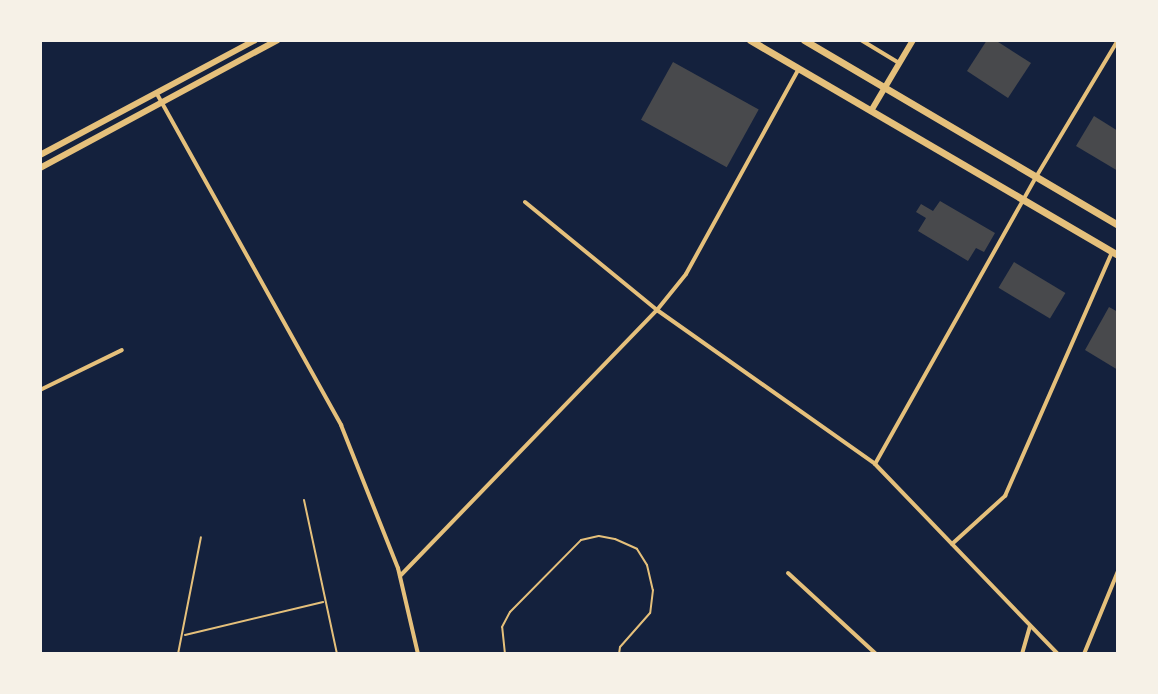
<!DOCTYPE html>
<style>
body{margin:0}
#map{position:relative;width:1158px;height:694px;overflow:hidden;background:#14213d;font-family:"Nunito Sans",sans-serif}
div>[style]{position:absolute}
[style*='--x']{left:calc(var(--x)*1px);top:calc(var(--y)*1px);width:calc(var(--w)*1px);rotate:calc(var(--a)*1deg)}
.building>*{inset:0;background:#48494c;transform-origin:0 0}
.service>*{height:2px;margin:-1px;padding:0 1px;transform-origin:1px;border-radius:1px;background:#e5c07b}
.minor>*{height:4px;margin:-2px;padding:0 2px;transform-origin:2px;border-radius:2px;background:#e5c07b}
.tertiary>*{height:6px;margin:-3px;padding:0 3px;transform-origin:3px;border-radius:3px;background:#e5c07b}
.secondary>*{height:6px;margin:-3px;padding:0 3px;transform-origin:3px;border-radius:3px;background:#e5c07b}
.primary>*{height:7px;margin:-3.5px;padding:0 3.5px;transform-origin:3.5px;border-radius:3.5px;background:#e5c07b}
span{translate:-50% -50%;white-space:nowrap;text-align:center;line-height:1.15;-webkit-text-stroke:8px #f6f1e7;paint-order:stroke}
.frame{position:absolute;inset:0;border:42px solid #f6f1e7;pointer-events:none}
</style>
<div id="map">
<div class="building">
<div style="clip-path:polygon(987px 40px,995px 40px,1031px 63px,1008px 98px,967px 71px)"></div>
<div style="left:673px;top:62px;width:98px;height:66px;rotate:29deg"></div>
<div style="clip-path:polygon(1094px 116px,1118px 131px,1118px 171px,1076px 146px)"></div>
<div style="clip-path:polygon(940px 201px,995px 233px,984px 252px,976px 248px,968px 261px,918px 231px,926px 218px,916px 212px,921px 204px,933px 211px)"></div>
<div style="left:1014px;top:262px;width:60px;height:30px;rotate:31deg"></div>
<div style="clip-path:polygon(1109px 307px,1118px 312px,1118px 370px,1085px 350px)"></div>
</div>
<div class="service">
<div style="--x:304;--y:500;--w:157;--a:77.9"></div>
<div style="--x:185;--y:635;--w:142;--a:-13.4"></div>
<div style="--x:178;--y:654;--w:119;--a:-78.9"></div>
<div style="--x:505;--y:654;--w:27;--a:-96"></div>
<div style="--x:502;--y:627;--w:17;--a:-62"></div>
<div style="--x:510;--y:612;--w:101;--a:-45.4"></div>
<div style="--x:581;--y:540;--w:18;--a:-13"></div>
<div style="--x:599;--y:536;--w:16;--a:11"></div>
<div style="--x:615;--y:539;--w:24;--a:24"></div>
<div style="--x:637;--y:549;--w:19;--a:58"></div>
<div style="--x:647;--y:565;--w:26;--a:77"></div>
<div style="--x:653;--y:590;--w:23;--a:97"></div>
<div style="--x:650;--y:613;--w:45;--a:131.4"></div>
<div style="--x:620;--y:647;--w:7;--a:98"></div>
</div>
<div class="minor">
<div style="--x:861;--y:40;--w:44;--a:31.2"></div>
<div style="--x:157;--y:94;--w:379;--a:60.9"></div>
<div style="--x:341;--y:425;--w:154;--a:68.3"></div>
<div style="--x:398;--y:568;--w:88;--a:76.9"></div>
<div style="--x:525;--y:202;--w:171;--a:39.3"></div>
<div style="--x:657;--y:310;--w:267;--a:35.2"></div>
<div style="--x:875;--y:464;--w:264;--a:46.1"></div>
<div style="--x:40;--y:390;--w:91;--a:-26"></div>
<div style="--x:875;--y:464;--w:329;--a:-60.7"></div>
<div style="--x:1036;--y:177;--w:160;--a:-59.1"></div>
<div style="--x:952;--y:544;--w:72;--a:-42.2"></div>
<div style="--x:1005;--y:496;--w:266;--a:-66.3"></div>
<div style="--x:788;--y:573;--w:120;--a:42.6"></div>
<div style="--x:400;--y:576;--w:370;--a:-46"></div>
<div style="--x:657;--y:310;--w:46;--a:-51.1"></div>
<div style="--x:686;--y:274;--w:233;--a:-61.2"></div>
<div style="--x:1022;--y:654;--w:29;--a:-74"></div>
<div style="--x:1084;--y:654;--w:90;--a:-67.7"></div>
</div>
<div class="tertiary">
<div style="--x:871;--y:111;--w:82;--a:-59.4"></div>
</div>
<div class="secondary">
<div style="--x:40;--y:155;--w:244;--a:-28.1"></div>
<div style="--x:40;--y:168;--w:270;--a:-28.3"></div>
</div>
<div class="primary">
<div style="--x:750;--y:40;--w:426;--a:30.3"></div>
<div style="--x:804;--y:40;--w:364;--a:30.5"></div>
</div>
<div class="frame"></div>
</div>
